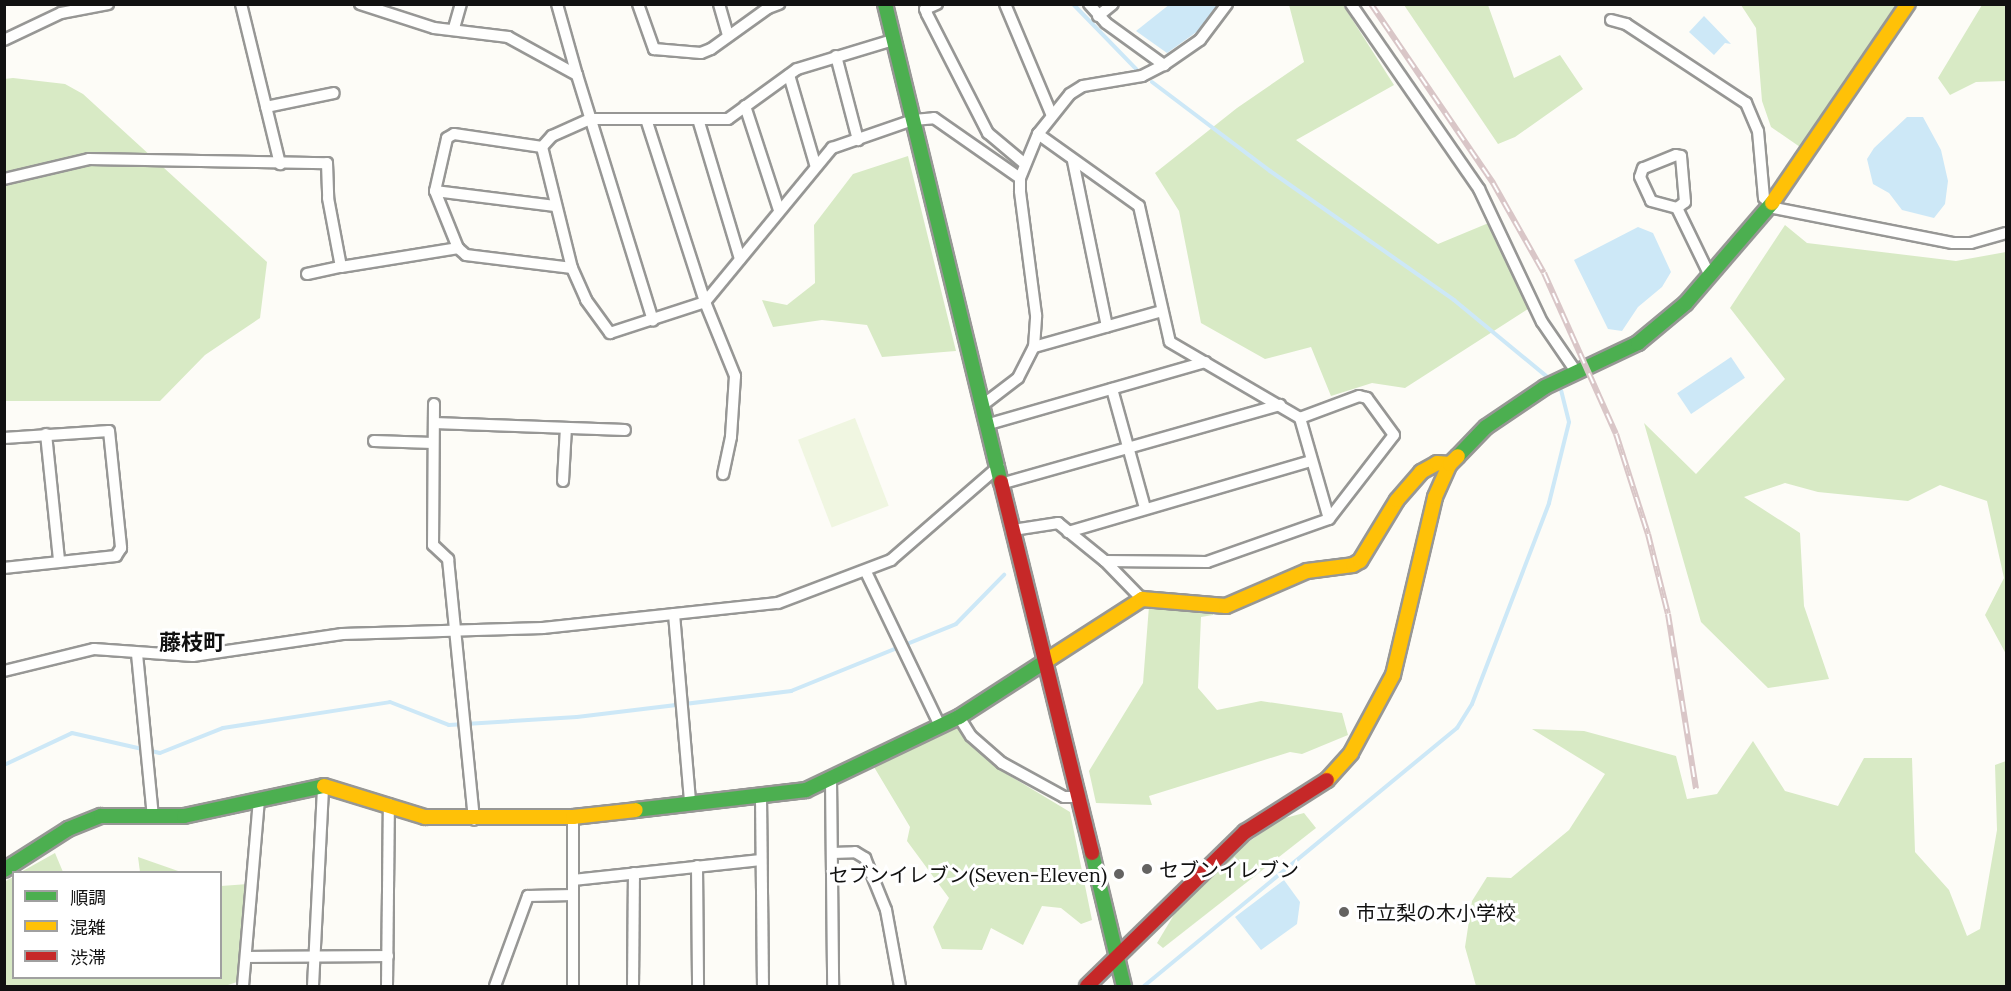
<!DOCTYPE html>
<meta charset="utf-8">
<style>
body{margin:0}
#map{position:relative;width:2011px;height:991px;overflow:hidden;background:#fdfcf7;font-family:Lora,"Noto Sans JP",serif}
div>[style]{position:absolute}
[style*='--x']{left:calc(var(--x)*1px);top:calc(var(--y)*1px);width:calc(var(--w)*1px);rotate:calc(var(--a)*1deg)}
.forest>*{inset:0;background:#d8eac5}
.pitch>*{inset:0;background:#f0f6e1;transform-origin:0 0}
.water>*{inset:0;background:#cde8f7;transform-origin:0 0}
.stream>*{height:4px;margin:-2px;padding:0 2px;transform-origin:2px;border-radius:2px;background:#cde8f7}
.roads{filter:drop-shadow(2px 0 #979795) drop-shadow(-2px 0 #979795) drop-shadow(0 2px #979795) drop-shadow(0 -2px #979795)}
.street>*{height:10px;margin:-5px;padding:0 5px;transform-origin:5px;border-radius:5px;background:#fffffe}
.fast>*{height:14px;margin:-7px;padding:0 7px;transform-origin:7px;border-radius:7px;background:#4caf50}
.slow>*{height:14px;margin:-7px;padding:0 7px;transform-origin:7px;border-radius:7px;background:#ffc107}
.jam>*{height:14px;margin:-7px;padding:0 7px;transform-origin:7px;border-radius:7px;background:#c62828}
.rail>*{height:6px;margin-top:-3px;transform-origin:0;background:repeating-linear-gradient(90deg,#fff 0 11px,#d9c6c7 0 22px);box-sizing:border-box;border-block:2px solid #d9c6c7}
.dots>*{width:16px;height:16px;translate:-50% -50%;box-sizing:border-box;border:3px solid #fff;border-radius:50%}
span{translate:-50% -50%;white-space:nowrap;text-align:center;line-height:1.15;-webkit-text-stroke:6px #fff;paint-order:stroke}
.poi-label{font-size:20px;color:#111}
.left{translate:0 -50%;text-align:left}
.right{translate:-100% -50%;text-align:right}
.quarter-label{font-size:22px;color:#111;font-weight:700}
.frame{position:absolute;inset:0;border:6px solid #111;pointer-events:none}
.legend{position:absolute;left:12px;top:871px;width:210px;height:108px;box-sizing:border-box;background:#fff;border:2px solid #a0a0a0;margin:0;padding:8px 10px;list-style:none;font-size:18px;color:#111}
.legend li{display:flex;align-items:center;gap:12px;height:30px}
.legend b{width:30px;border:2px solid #a0a0a0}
</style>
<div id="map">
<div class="forest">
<div style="clip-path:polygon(1289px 5px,1343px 5px,1394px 85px,1296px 140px,1438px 244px,1491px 222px,1531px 307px,1405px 388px,1372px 383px,1331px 396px,1311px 347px,1265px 359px,1201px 323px,1179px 211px,1155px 173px,1237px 108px,1304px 62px)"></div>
<div style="clip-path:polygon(1404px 5px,1488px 5px,1514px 78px,1560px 55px,1583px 89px,1515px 137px,1498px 144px)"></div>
<div style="clip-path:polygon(1741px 5px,1898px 5px,1800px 147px,1771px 127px,1762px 101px,1756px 28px)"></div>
<div style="clip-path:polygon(1982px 5px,2006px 5px,2006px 81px,1976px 82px,1950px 95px,1938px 78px)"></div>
<div style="clip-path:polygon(13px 78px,65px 84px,83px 94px,267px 262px,260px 318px,205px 355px,160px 401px,5px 401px,4px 79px)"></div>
<div style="clip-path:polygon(908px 156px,956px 351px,882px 357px,867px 325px,822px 320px,773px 327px,762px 300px,787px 305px,815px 283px,814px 225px,853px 174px)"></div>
<div style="clip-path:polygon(1785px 225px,1807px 243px,1956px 261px,2006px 252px,2006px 654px,1985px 615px,2004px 578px,1987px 501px,1940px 485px,1908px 501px,1818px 492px,1785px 483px,1744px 497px,1800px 533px,1804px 606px,1829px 679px,1768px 688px,1701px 622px,1644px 423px,1696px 474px,1785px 379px,1730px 308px)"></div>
<div style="clip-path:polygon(1149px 606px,1215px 608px,1213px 615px,1201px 617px,1198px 688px,1217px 710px,1261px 701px,1342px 713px,1348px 735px,1302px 754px,1290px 752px,1149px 796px,1152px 805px,1096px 803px,1089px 771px,1143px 683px)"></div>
<div style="clip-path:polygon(959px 725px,970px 744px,1000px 770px,1070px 812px,1092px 920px,1081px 924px,1061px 908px,1042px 906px,1023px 945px,991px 928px,982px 950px,942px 949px,933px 927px,949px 898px,907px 841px,910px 827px,874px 767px)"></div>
<div style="clip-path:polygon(1532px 729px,1584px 731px,1676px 756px,1687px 799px,1717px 794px,1753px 741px,1785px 791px,1838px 806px,1864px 758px,1912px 758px,1915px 852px,1949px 890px,1967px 936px,1980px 929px,1997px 830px,1995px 765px,2006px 761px,2006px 986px,1476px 986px,1465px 947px,1472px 901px,1487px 877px,1511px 878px,1569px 830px,1605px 774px)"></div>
<div style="clip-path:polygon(1304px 813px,1316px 828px,1163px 948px,1157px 943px,1178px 908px,1240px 848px,1281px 819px)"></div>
<div style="clip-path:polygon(55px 853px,63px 872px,21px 872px)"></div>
<div style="clip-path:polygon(138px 857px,181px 872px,140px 872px)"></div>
<div style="clip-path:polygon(13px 877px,14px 978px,220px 978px,221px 886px,248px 884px,237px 982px,225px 986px,5px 986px,4px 882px)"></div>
</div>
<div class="pitch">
<div style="left:855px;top:418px;width:94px;height:61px;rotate:69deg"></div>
</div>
<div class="water">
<div style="clip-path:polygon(1170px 4px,1217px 5px,1198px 31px,1167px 53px,1136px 31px)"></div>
<div style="clip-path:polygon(1704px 16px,1731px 44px,1725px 43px,1714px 55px,1689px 32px)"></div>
<div style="clip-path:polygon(1907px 117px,1923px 117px,1941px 150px,1948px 181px,1945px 204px,1934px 218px,1902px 210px,1889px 193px,1873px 184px,1867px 159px,1874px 148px)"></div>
<div style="clip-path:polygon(1638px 227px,1653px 233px,1671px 272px,1662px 287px,1638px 307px,1622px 331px,1608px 329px,1574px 260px)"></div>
<div style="left:1731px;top:357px;width:25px;height:65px;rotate:56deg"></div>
<div style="clip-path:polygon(1284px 880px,1300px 902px,1297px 924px,1261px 950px,1235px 917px)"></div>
</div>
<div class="stream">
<div style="--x:1073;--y:4;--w:95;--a:45.9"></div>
<div style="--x:1152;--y:82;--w:148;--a:37"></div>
<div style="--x:1270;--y:171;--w:225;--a:35"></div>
<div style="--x:1454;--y:300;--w:124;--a:39.5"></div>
<div style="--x:4;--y:765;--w:75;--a:-25.2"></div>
<div style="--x:72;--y:733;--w:90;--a:12.8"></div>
<div style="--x:160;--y:753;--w:68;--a:-21.6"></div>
<div style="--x:223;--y:728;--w:169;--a:-8.8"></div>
<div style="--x:390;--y:702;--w:63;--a:21.3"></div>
<div style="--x:449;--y:725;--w:128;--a:-3.6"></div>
<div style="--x:577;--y:717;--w:216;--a:-6.9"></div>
<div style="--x:791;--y:691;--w:178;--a:-22.1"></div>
<div style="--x:956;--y:624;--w:69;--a:-45.6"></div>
<div style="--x:1144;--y:986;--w:406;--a:-39.5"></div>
<div style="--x:1457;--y:728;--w:28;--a:-58"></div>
<div style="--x:1472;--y:704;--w:215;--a:-69"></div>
<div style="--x:1549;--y:503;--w:83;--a:-76.1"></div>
<div style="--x:1569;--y:422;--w:32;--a:-104"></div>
</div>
<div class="roads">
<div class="street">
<div style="--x:241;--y:4;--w:165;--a:76.3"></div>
<div style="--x:360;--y:4;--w:78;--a:18"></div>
<div style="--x:434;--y:28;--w:75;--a:6.9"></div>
<div style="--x:508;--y:37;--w:79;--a:28.8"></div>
<div style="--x:577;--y:75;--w:257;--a:72.8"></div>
<div style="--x:557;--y:4;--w:74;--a:74.3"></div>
<div style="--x:638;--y:4;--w:48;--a:70.4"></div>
<div style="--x:654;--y:49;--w:47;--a:4.9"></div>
<div style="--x:701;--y:53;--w:11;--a:-22"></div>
<div style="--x:711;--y:49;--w:70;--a:-35.7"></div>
<div style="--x:768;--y:8;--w:12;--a:-20"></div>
<div style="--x:719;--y:4;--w:33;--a:74"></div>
<div style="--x:937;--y:4;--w:13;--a:157"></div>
<div style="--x:925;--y:9;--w:5;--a:68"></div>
<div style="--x:927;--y:14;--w:134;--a:62.9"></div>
<div style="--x:988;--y:133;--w:48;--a:40"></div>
<div style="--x:1005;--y:4;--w:121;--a:67.2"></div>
<div style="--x:1089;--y:4;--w:25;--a:48"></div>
<div style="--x:1106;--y:23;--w:72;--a:35.9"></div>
<div style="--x:1351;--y:4;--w:225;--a:55.3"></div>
<div style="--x:1479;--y:189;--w:147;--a:64.7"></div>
<div style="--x:1542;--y:322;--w:62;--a:55.5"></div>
<div style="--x:1098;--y:16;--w:19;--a:-39"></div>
<div style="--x:1611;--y:20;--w:16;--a:15"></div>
<div style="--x:1626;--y:24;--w:144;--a:33.4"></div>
<div style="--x:1746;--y:103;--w:30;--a:67"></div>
<div style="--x:1758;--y:131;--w:67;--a:84.9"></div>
<div style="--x:1764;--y:198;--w:9;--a:41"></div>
<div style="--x:454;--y:28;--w:25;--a:-74"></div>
<div style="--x:4;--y:40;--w:63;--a:-25.3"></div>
<div style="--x:61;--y:13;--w:48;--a:-10.8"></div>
<div style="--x:836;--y:56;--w:87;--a:75.3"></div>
<div style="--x:789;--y:75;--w:93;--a:73.7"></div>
<div style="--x:745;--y:106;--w:109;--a:71.9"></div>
<div style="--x:266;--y:107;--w:69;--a:-11.6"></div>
<div style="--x:646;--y:119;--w:192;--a:72.1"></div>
<div style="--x:705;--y:302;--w:80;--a:67.9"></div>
<div style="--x:735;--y:376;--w:61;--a:93.8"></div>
<div style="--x:731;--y:437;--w:38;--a:102"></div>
<div style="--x:698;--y:119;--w:146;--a:73.3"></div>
<div style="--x:1038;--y:134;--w:124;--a:35.5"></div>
<div style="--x:1139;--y:206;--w:139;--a:77.2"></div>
<div style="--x:1170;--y:342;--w:151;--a:30.3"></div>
<div style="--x:1300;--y:418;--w:105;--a:74"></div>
<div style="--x:542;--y:147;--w:125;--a:76.1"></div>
<div style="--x:572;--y:268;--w:35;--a:66"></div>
<div style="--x:586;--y:300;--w:41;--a:54"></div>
<div style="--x:610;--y:333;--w:100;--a:-18.1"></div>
<div style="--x:705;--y:302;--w:200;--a:-50.5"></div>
<div style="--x:832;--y:148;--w:86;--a:-19.1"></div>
<div style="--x:913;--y:120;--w:21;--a:-5"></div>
<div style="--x:934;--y:118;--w:105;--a:34.9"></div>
<div style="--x:1073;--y:161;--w:169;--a:78.4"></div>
<div style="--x:4;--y:179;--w:87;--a:-13.2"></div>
<div style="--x:89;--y:159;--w:238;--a:1"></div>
<div style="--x:327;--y:163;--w:35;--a:88"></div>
<div style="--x:328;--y:198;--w:70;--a:79.3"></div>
<div style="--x:341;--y:267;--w:119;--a:-9.2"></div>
<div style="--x:435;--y:191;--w:121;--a:7.1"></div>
<div style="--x:1769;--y:207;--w:187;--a:11.1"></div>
<div style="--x:1953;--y:243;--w:18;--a:0"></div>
<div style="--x:1971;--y:243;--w:36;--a:-16"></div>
<div style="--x:1677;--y:208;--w:10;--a:-37"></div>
<div style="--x:1685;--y:202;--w:46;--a:-95"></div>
<div style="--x:1681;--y:156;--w:5;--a:-169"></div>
<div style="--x:1676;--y:155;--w:35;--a:158"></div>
<div style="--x:1643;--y:168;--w:9;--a:108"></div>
<div style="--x:1640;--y:177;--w:26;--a:65"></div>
<div style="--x:1651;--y:201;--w:27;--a:15"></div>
<div style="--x:1677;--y:208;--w:76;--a:64.1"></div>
<div style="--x:572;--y:268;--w:107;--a:-173"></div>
<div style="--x:466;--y:255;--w:11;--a:-139"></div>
<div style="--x:458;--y:248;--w:61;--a:-112"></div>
<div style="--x:435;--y:191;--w:54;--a:-77.2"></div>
<div style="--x:447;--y:138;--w:8;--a:-30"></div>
<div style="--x:454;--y:134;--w:89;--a:8.4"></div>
<div style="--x:542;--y:147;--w:15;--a:-48"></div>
<div style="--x:552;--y:136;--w:42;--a:-24.1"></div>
<div style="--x:590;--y:119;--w:138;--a:0"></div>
<div style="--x:728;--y:119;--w:85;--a:-35.9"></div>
<div style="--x:797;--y:69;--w:100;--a:-16.8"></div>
<div style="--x:307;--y:274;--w:35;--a:-12"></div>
<div style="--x:1034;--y:347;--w:133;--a:-15.7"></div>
<div style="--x:1112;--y:389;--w:123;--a:74.5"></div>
<div style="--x:434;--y:404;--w:141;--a:90.4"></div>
<div style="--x:433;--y:545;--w:21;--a:43"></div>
<div style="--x:448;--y:559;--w:262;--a:84.3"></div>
<div style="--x:984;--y:404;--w:43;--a:-37.4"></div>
<div style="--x:1018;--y:378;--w:35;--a:-63"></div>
<div style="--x:1034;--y:347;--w:32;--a:-86"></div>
<div style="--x:1036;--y:315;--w:125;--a:-97.4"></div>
<div style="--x:1020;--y:191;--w:13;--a:-90"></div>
<div style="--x:1020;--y:178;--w:48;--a:-67.8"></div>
<div style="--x:1038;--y:134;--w:51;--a:-51.3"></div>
<div style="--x:1070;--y:94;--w:15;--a:-32"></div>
<div style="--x:1083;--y:86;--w:60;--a:-9.6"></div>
<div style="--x:1142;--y:76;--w:25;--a:-27"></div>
<div style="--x:1164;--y:65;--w:44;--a:-34.8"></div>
<div style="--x:1200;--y:40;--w:45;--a:-53.1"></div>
<div style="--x:434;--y:423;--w:191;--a:2.1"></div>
<div style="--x:989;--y:424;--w:225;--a:-16"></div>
<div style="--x:46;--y:434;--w:127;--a:84.1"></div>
<div style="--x:4;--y:438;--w:105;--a:-3.8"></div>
<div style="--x:109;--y:431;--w:118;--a:84.1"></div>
<div style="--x:121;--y:548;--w:9;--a:122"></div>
<div style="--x:116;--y:556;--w:113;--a:173.9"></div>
<div style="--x:374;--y:441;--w:59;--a:1.9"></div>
<div style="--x:563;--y:481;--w:53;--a:-86.8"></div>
<div style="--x:1004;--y:483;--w:287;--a:-15.8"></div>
<div style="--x:1013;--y:530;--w:46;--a:-8.8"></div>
<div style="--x:1058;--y:523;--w:60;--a:39"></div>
<div style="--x:1105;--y:561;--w:53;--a:45.8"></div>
<div style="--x:1068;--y:532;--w:253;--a:-16.3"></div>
<div style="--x:1105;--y:561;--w:102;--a:0.6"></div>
<div style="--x:1207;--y:562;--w:129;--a:-19.4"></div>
<div style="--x:1329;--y:519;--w:106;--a:-52.3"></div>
<div style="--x:1394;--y:435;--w:46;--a:-126.1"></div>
<div style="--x:1367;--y:398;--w:8;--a:-166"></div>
<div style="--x:1359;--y:396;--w:63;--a:159.6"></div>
<div style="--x:866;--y:572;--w:171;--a:64.3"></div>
<div style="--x:674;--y:614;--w:188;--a:85.1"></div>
<div style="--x:137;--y:654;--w:164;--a:84.4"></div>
<div style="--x:4;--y:671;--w:93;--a:-13.7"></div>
<div style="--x:94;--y:649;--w:99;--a:4"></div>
<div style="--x:193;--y:656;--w:151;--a:-8.4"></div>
<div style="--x:342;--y:634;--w:201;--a:-1.7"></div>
<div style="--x:543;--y:628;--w:236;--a:-6.1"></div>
<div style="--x:778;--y:603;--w:121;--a:-20.8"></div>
<div style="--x:891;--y:560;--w:143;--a:-41"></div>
<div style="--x:959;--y:717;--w:22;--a:58"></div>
<div style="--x:971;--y:736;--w:41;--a:41.1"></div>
<div style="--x:1002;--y:763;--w:71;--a:28.7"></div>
<div style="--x:1064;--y:797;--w:13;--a:0"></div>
<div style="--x:831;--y:779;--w:207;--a:89.4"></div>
<div style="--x:761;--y:796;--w:190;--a:89.4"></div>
<div style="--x:573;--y:817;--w:169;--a:90"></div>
<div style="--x:832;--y:853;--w:23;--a:-2"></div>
<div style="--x:855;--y:852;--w:12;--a:31"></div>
<div style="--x:865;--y:858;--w:56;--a:68"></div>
<div style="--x:886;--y:910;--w:77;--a:79.6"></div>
<div style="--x:697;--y:866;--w:120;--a:89.5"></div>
<div style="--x:573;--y:880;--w:189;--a:-6.1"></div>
<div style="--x:247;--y:957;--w:141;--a:-0.4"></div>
<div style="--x:243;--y:986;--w:187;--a:-85.1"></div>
<div style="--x:313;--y:986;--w:200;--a:-87.1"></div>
<div style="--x:387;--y:986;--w:182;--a:-89.4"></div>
<div style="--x:495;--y:986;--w:96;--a:-69.9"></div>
<div style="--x:528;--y:896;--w:45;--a:-1.3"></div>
<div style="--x:633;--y:986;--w:113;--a:-89.5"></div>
</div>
<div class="fast">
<div style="--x:885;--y:4;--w:492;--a:76.4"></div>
<div style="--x:1458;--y:456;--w:40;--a:-46"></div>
<div style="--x:1486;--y:427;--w:71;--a:-34.1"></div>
<div style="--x:1545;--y:387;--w:103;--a:-25.3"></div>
<div style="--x:1638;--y:343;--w:62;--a:-39.8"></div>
<div style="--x:1686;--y:303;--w:132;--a:-49.3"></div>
<div style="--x:636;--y:810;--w:171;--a:-6.7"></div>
<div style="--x:806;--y:790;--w:170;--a:-25.5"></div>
<div style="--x:959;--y:717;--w:107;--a:-32.8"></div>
<div style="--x:1092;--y:853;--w:137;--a:76.5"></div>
<div style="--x:4;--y:870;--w:76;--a:-32.6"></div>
<div style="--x:68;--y:829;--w:35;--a:-22"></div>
<div style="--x:101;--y:816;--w:83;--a:0"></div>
<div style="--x:184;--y:816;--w:143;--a:-12.1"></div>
</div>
<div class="slow">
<div style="--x:1772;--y:203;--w:241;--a:-55.7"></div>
<div style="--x:1049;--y:659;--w:111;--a:-32.8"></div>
<div style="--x:1142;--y:599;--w:84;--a:4.8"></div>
<div style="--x:1226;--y:606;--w:88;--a:-23.4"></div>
<div style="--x:1307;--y:571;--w:46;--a:-7.4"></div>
<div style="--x:1353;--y:565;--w:8;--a:-30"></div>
<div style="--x:1360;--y:561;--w:71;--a:-58.8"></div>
<div style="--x:1397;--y:500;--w:37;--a:-49"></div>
<div style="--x:1421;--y:472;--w:18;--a:-29"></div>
<div style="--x:1437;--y:463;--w:13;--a:4"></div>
<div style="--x:1327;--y:780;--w:36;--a:-48"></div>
<div style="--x:1351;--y:753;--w:89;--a:-61.7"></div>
<div style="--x:1393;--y:675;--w:183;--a:-76.7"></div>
<div style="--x:1435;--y:497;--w:36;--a:-66"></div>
<div style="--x:1450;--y:464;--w:11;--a:-45"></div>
<div style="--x:324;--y:786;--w:106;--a:17.1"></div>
<div style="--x:425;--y:817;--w:148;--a:0"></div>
<div style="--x:573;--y:817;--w:63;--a:-6.3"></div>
</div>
<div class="jam">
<div style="--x:1001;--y:482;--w:382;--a:76.2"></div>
<div style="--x:1087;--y:986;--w:221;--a:-44.3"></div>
<div style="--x:1245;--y:832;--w:97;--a:-32.4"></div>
</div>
</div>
<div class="rail">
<div style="--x:1371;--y:4;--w:217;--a:55.7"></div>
<div style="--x:1493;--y:183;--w:103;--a:60.5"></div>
<div style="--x:1544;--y:273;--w:176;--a:65.9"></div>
<div style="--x:1616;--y:434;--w:105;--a:72.3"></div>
<div style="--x:1648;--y:534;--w:82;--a:76"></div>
<div style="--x:1668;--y:614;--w:177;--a:80.9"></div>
</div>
<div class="dots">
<div style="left:1147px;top:869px;background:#646362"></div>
<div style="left:1119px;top:874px;background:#646362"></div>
<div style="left:1344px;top:912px;background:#646362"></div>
</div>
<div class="poi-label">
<span class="left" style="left:1159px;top:869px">セブンイレブン</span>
<span class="right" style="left:1107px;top:874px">セブンイレブン(Seven-Eleven)</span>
<span class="left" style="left:1356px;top:912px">市立梨の木小学校</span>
</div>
<div class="quarter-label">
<span style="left:192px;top:643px">藤枝町</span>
</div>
<div class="frame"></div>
<ul class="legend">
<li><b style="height:8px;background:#4caf50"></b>順調</li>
<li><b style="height:8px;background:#ffc107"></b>混雑</li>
<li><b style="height:8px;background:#c62828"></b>渋滞</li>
</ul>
</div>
